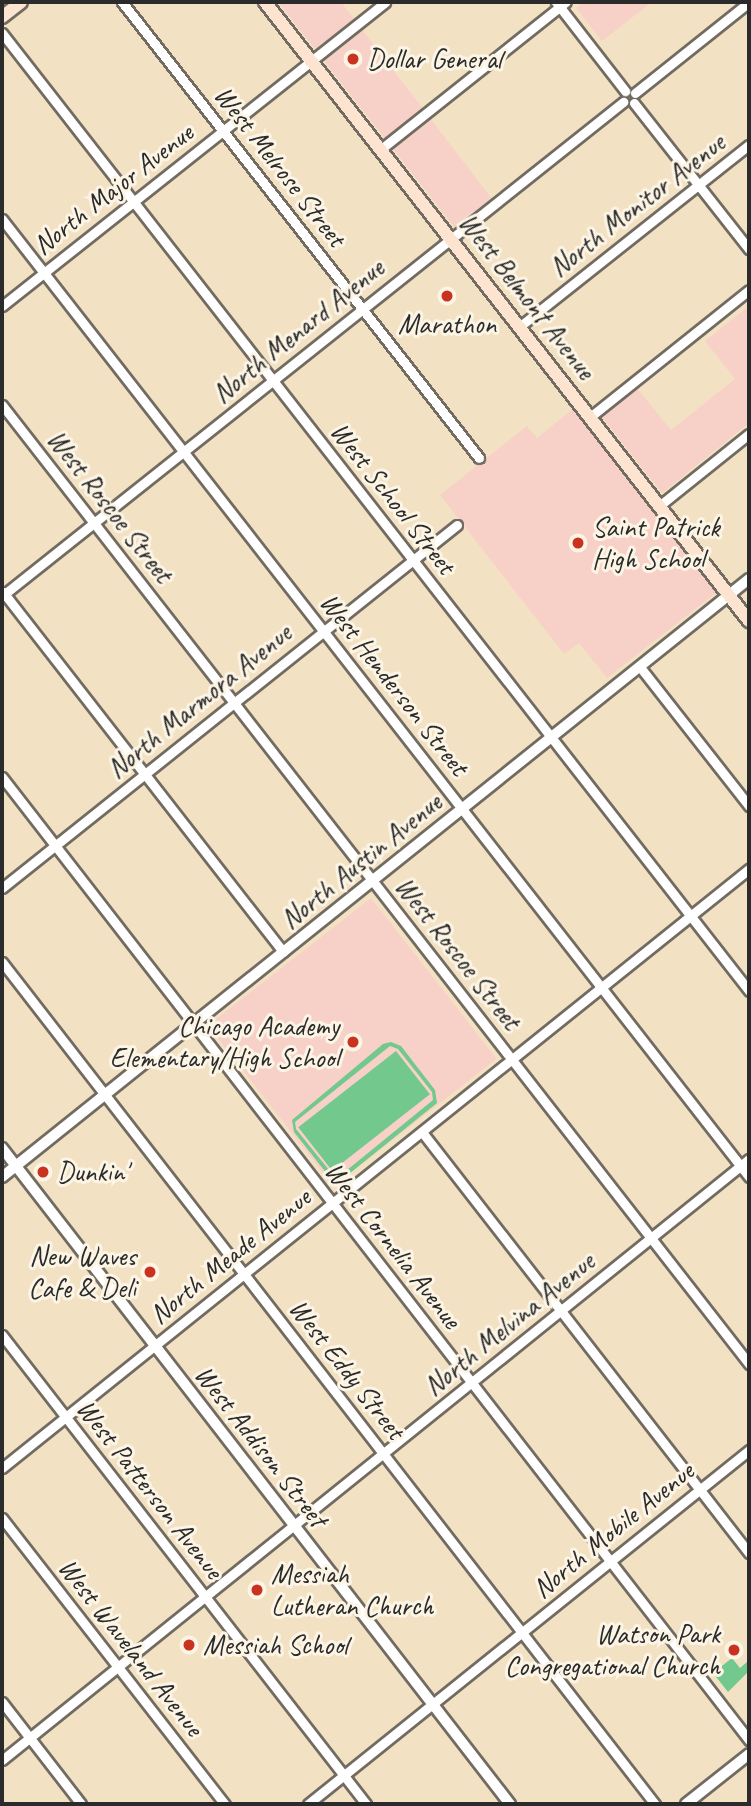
<!DOCTYPE html>
<style>
body{margin:0}
#map{position:relative;width:751px;height:1806px;overflow:hidden;background:#f3e1c4;font-family:Caveat,sans-serif}
div>[style]{position:absolute}
[style*='--x']{left:calc(var(--x)*1px);top:calc(var(--y)*1px);width:calc(var(--w)*1px);rotate:calc(var(--a)*1deg)}
.built>*{inset:0;background:#f7d1c7;transform-origin:0 0}
.green>*{inset:0;background:#72c88d;transform-origin:0 0}
.roads{filter:drop-shadow(2px 0 #716b61) drop-shadow(-2px 0 #716b61) drop-shadow(0 2px #716b61) drop-shadow(0 -2px #716b61)}
.minor>*{height:9px;margin:-4.5px;padding:0 4.5px;transform-origin:4.5px;border-radius:4.5px;background:#fff}
.tertiary>*{height:10px;margin:-5px;padding:0 5px;transform-origin:5px;border-radius:5px;background:#fff}
.secondary>*{height:12px;margin:-6px;padding:0 6px;transform-origin:6px;border-radius:6px;background:#fde4d1}
.dots>*{width:19px;height:19px;translate:-50% -50%;box-sizing:border-box;border:4px solid #fcf5e5;border-radius:50%}
span{translate:-50% -50%;white-space:nowrap;text-align:center;line-height:1.15;-webkit-text-stroke:6px #fcf5e5;paint-order:stroke}
.poi-label{font-size:28px;color:#2b2b2b}
.left{translate:0 -50%;text-align:left}
.right{translate:-100% -50%;text-align:right}
.street-label{font-size:28px;color:#2b2b2b}
.frame{position:absolute;inset:0;border:4px solid #2b2b2b;pointer-events:none}
</style>
<div id="map">
<div class="built">
<div style="clip-path:polygon(278px 2px,341px 2px,492px 199px,455px 228px)"></div>
<div style="clip-path:polygon(584px 2px,652px 2px,602px 41px,576px 8px)"></div>
<div style="clip-path:polygon(749px 306px,749px 423px,662px 493px,601px 416px,637px 388px,671px 430px,735px 379px,705px 341px)"></div>
<div style="clip-path:polygon(573px 409px,717px 592px,607px 678px,579px 643px,564px 654px,440px 495px,527px 426px,537px 438px)"></div>
<div style="left:371px;top:898px;width:204px;height:207px;rotate:52deg"></div>
</div>
<div class="green">
<div style="clip-path:polygon(evenodd,391px 1042px,401px 1046px,435px 1090px,437px 1103px,344px 1178px,331px 1179px,294px 1132px,292px 1120px,383px 1044px,391px 1042px,390px 1046px,398px 1049px,432px 1092px,433px 1100px,341px 1175px,333px 1175px,296px 1129px,295px 1122px,390px 1046px)"></div>
<div style="left:396px;top:1051px;width:55px;height:124px;rotate:52deg"></div>
<div style="clip-path:polygon(732px 1658px,740px 1668px,747px 1662px,749px 1671px,728px 1692px,713px 1673px)"></div>
</div>
<div class="roads">
<div class="minor">
<div style="--x:122;--y:2;--w:579;--a:51.94"></div>
<div style="--x:556;--y:2;--w:113;--a:52.2"></div>
<div style="--x:2;--y:33;--w:1215;--a:52.05"></div>
<div style="--x:635;--y:93;--w:146;--a:-38.6"></div>
<div style="--x:634;--y:103;--w:186;--a:51.8"></div>
<div style="--x:381;--y:149;--w:236;--a:-38.5"></div>
<div style="--x:2;--y:219;--w:1215;--a:52.05"></div>
<div style="--x:2;--y:306;--w:489;--a:-38.4"></div>
<div style="--x:519;--y:327;--w:293;--a:-38.4"></div>
<div style="--x:2;--y:405;--w:1216;--a:52.08"></div>
<div style="--x:590;--y:417;--w:203;--a:-38.6"></div>
<div style="--x:659;--y:506;--w:115;--a:-38.7"></div>
<div style="--x:3;--y:592;--w:456;--a:52.1"></div>
<div style="--x:2;--y:596;--w:794;--a:-38.5"></div>
<div style="--x:640;--y:667;--w:177;--a:51.9"></div>
<div style="--x:2;--y:777;--w:1219;--a:52.2"></div>
<div style="--x:2;--y:888;--w:582;--a:-38.58"></div>
<div style="--x:2;--y:962;--w:1066;--a:52.21"></div>
<div style="--x:422;--y:1132;--w:533;--a:52.16"></div>
<div style="--x:2;--y:1335;--w:594;--a:52.18"></div>
<div style="--x:2;--y:1468;--w:958;--a:-38.73"></div>
<div style="--x:2;--y:1518;--w:363;--a:52.1"></div>
<div style="--x:2;--y:1702;--w:129;--a:52.2"></div>
<div style="--x:2;--y:1760;--w:959;--a:-38.82"></div>
<div style="--x:308;--y:1804;--w:566;--a:-38.75"></div>
</div>
<div class="tertiary">
<div style="--x:2;--y:1148;--w:830;--a:52.25"></div>
<div style="--x:2;--y:1177;--w:957;--a:-38.68"></div>
<div style="--x:686;--y:1804;--w:80;--a:-38.4"></div>
</div>
<div class="secondary">
<div style="--x:265;--y:2;--w:786;--a:51.98"></div>
<div style="--x:2;--y:17;--w:24;--a:-38"></div>
</div>
</div>
<div class="dots">
<div style="left:353px;top:59px;background:#c8321e"></div>
<div style="left:447px;top:296px;background:#c8321e"></div>
<div style="left:578px;top:543px;background:#c8321e"></div>
<div style="left:353px;top:1042px;background:#c8321e"></div>
<div style="left:43px;top:1172px;background:#c8321e"></div>
<div style="left:150px;top:1272px;background:#c8321e"></div>
<div style="left:257px;top:1590px;background:#c8321e"></div>
<div style="left:189px;top:1645px;background:#c8321e"></div>
<div style="left:734px;top:1650px;background:#c8321e"></div>
</div>
<div class="poi-label">
<span class="left" style="left:367px;top:59px">Dollar General</span>
<span style="left:447px;top:324px">Marathon</span>
<span class="left" style="left:592px;top:543px">Saint Patrick<br>High School</span>
<span class="right" style="left:339px;top:1042px">Chicago Academy<br>Elementary/High School</span>
<span class="left" style="left:57px;top:1172px">Dunkin'</span>
<span class="right" style="left:136px;top:1272px">New Waves<br>Cafe &amp; Deli</span>
<span class="left" style="left:271px;top:1590px">Messiah<br>Lutheran Church</span>
<span class="right" style="left:720px;top:1650px">Watson Park<br>Congregational Church</span>
<span class="left" style="left:203px;top:1645px">Messiah School</span>
</div>
<div class="street-label">
<span style="left:280px;top:166px;rotate:52deg">West Melrose Street</span>
<span style="left:113px;top:189px;rotate:-38deg">North Major Avenue</span>
<span style="left:637px;top:205px;rotate:-38deg">North Monitor Avenue</span>
<span style="left:527px;top:296px;rotate:52deg">West Belmont Avenue</span>
<span style="left:298px;top:331px;rotate:-39deg">North Menard Avenue</span>
<span style="left:393px;top:498px;rotate:52deg">West School Street</span>
<span style="left:110px;top:506px;rotate:52deg">West Roscoe Street</span>
<span style="left:394px;top:684px;rotate:52deg">West Henderson Street</span>
<span style="left:199px;top:701px;rotate:-39deg">North Marmora Avenue</span>
<span style="left:361px;top:861px;rotate:-39deg">North Austin Avenue</span>
<span style="left:458px;top:953px;rotate:52deg">West Roscoe Street</span>
<span style="left:393px;top:1245px;rotate:52deg">West Cornelia Avenue</span>
<span style="left:230px;top:1256px;rotate:-39deg">North Meade Avenue</span>
<span style="left:509px;top:1324px;rotate:-39deg">North Melvina Avenue</span>
<span style="left:347px;top:1369px;rotate:52deg">West Eddy Street</span>
<span style="left:261px;top:1446px;rotate:52deg">West Addison Street</span>
<span style="left:150px;top:1489px;rotate:52deg">West Patterson Avenue</span>
<span style="left:613px;top:1530px;rotate:-39deg">North Mobile Avenue</span>
<span style="left:131px;top:1647px;rotate:52deg">West Waveland Avenue</span>
</div>
<div class="frame"></div>
</div>
